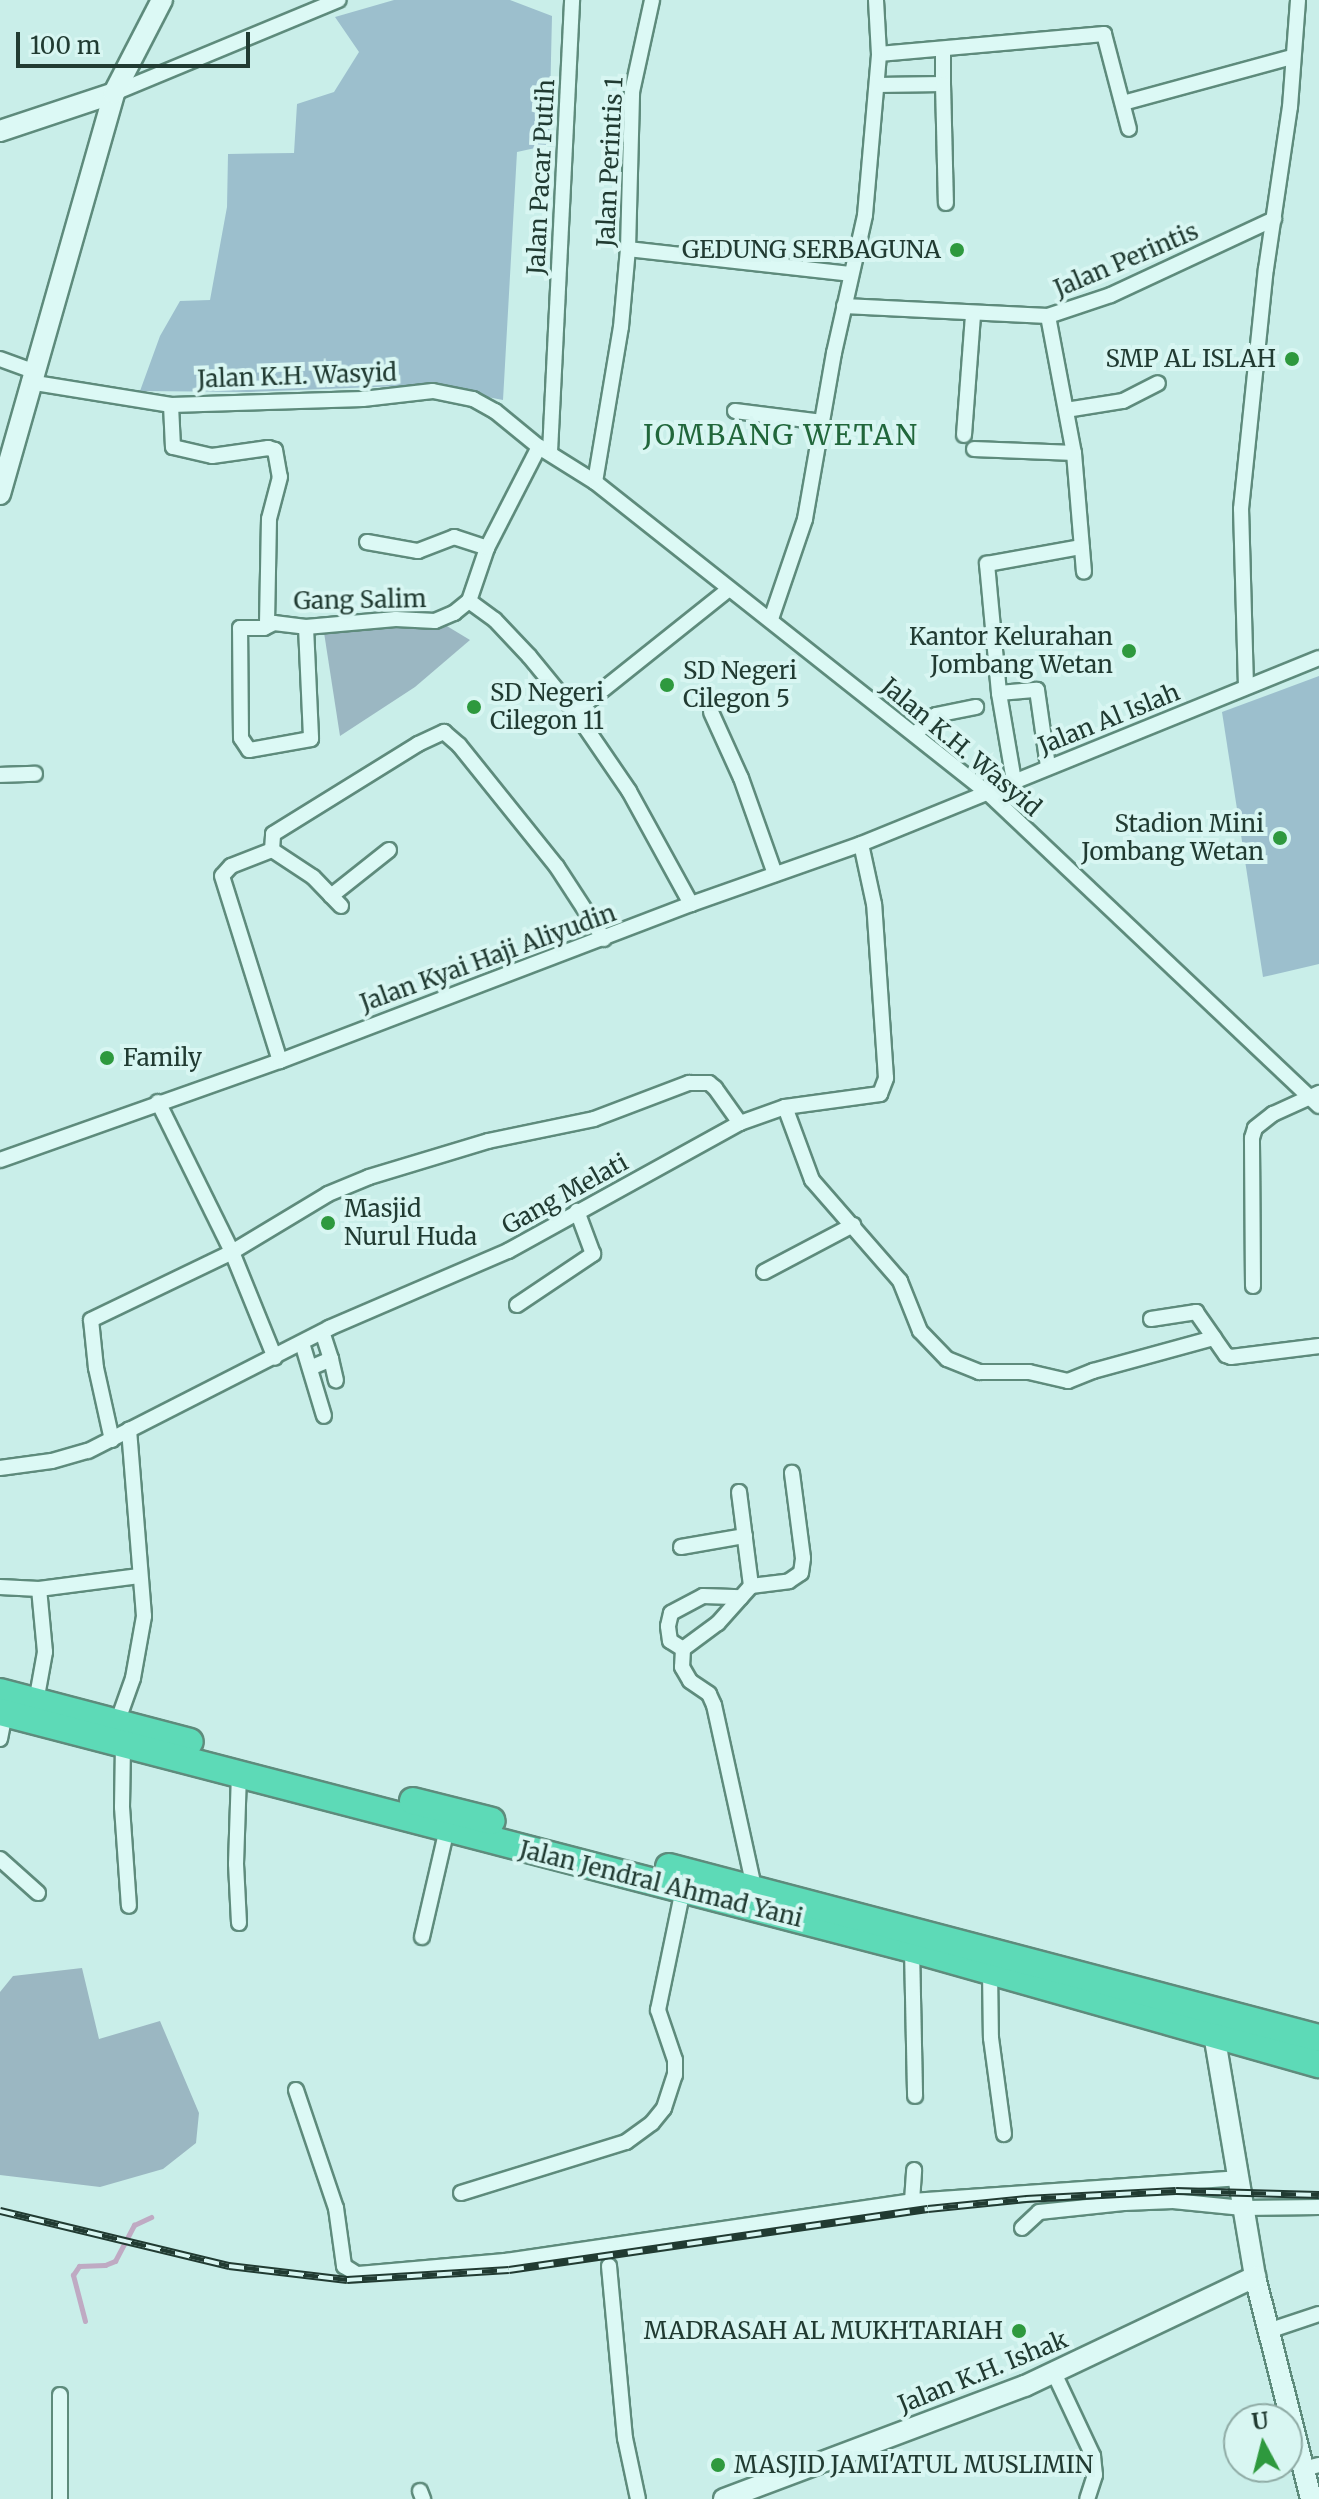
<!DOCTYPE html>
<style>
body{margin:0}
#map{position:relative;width:1319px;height:2499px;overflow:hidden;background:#c9eee9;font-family:Merriweather,serif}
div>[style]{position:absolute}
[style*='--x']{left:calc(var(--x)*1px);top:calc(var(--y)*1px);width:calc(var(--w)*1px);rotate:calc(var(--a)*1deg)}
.green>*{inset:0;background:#9cbfcd}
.cemetery>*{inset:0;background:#9bb7c2}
.stream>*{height:5px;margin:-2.5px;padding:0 2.5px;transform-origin:2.5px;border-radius:2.5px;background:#bfaac3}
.roads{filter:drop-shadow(2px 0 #5e8b7c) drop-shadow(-2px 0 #5e8b7c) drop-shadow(0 2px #5e8b7c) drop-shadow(0 -2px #5e8b7c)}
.street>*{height:14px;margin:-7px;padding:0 7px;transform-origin:7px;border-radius:7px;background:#dcf9f5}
.secondary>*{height:20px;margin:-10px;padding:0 10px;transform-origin:10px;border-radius:10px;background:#dcf9f5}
.highway>*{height:26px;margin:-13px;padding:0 13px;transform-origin:13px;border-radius:13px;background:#5ddab7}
.rail>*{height:8px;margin-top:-4px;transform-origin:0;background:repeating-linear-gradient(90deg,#d8f6f2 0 15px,#213b32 0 30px);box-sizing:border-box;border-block:2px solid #213b32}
.dots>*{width:22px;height:22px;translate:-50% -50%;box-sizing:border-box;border:4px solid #d8f6f2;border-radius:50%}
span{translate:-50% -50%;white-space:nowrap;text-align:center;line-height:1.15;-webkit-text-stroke:8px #d8f6f2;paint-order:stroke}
.street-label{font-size:24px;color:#213b32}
.poi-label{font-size:24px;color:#213b32}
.right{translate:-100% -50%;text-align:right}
.left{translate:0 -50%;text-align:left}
.quarter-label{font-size:28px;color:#21673b;letter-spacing:2px}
.north{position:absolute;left:1223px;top:2403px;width:80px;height:80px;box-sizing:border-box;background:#d8f6f2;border:2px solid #8faba5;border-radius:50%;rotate:353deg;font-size:22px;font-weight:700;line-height:32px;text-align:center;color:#213b32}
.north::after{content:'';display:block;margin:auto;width:28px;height:36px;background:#2e993e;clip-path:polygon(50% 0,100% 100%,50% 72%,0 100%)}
.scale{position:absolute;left:16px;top:32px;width:234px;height:36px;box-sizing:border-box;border:4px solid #213b32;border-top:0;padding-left:10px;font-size:24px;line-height:28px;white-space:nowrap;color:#213b32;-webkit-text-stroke:6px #d8f6f2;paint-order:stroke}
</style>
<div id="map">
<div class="green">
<div style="clip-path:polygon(394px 0,510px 0,552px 16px,549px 145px,517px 152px,503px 400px,425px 385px,250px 392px,140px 391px,160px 336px,180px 301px,210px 300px,227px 207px,228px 154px,294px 153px,297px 104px,334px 92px,359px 52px,335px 17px)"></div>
<div style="clip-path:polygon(1319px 676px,1319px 964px,1263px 977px,1222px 712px)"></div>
</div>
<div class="cemetery">
<div style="clip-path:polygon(427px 614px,470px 640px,415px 687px,340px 736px,323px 626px)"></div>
<div style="clip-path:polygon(82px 1968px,99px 2039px,160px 2021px,199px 2113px,196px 2143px,163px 2169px,100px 2187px,0 2175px,0 1992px,13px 1976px)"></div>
</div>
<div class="stream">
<div style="--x:85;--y:2321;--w:48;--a:-104.6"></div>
<div style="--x:73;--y:2275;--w:11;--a:-56"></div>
<div style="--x:79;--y:2266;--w:26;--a:-2"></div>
<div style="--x:105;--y:2265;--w:11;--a:-22"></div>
<div style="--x:115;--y:2261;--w:41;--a:-62.2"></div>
<div style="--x:134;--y:2225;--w:19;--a:-25"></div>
</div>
<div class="roads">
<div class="street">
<div style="--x:943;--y:49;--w:35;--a:90"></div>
<div style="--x:879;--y:54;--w:226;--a:-5.1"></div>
<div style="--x:1104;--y:34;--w:98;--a:75.3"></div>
<div style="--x:877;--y:85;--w:66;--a:-0.9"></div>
<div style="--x:943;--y:84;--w:119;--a:88.6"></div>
<div style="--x:114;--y:93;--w:243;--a:-22.5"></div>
<div style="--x:1123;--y:103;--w:175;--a:-15.2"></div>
<div style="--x:628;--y:249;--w:223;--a:6.4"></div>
<div style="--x:844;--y:306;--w:204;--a:2.8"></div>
<div style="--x:1048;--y:316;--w:66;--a:-18.4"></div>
<div style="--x:1111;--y:295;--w:180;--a:-25"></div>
<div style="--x:1048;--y:316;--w:139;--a:79.3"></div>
<div style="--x:1074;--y:453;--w:119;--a:85.2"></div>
<div style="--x:0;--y:359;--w:35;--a:20"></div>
<div style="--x:29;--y:382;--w:144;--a:9.2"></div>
<div style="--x:171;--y:405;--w:192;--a:-1.8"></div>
<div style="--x:363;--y:399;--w:70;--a:-6.5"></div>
<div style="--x:433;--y:391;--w:41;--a:11.3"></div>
<div style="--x:473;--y:399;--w:25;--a:29"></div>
<div style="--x:495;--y:411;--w:57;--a:39.3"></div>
<div style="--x:539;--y:447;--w:66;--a:32"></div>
<div style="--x:595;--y:482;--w:503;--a:38.37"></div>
<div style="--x:989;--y:794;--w:454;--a:43.4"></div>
<div style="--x:171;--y:405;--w:42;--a:87.3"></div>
<div style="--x:173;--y:447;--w:40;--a:13"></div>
<div style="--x:212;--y:456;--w:57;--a:-8.1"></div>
<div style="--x:268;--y:448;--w:7;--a:16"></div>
<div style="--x:275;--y:450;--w:27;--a:80"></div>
<div style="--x:280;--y:477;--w:43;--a:104.7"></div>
<div style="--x:269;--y:519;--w:105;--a:91.1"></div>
<div style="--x:1066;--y:410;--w:58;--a:-9"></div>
<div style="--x:1123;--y:401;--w:39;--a:-27"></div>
<div style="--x:735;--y:411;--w:88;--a:7.2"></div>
<div style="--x:964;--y:435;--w:121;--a:-85.7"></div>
<div style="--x:974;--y:449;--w:100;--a:2.3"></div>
<div style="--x:550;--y:452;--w:453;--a:-87.2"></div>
<div style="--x:595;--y:482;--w:157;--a:-80.5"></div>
<div style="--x:621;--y:327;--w:78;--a:-84.9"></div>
<div style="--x:628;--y:249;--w:157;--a:-88.5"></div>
<div style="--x:632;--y:92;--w:94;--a:-77.7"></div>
<div style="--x:367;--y:542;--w:52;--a:10"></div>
<div style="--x:418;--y:551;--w:39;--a:-21"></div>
<div style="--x:454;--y:537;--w:35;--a:18"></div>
<div style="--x:469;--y:601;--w:32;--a:36"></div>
<div style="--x:495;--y:620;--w:50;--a:46.6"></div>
<div style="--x:529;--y:656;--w:72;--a:50.6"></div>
<div style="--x:575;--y:712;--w:96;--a:55.6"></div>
<div style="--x:629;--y:791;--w:129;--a:61.2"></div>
<div style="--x:771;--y:619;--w:106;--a:-71.2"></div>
<div style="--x:805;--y:519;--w:169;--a:-80.1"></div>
<div style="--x:834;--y:353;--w:141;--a:-77.3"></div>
<div style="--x:865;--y:215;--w:162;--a:-85"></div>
<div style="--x:879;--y:54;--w:54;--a:-93.2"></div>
<div style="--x:306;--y:627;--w:112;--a:87.4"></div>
<div style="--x:311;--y:739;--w:63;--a:169.9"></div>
<div style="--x:249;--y:750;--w:14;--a:-124"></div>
<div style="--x:241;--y:738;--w:110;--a:-90.5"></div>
<div style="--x:240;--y:628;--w:24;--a:0"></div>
<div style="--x:264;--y:628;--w:11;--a:-27"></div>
<div style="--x:274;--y:623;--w:32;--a:7"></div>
<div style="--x:306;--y:627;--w:90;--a:-5.1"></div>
<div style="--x:396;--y:619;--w:39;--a:3"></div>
<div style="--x:435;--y:621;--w:21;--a:-23"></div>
<div style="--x:454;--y:613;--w:19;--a:-39"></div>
<div style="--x:469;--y:601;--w:56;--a:-71.2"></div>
<div style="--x:487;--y:548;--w:114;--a:-62.8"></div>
<div style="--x:1246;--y:687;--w:178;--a:-91.6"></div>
<div style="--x:1241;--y:509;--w:241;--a:-84.1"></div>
<div style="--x:1266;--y:269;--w:164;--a:-81.6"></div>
<div style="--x:1290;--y:107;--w:107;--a:-85.7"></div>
<div style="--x:999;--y:693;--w:38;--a:-5"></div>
<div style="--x:1037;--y:690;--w:77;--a:81.8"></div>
<div style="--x:575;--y:712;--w:197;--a:-38.6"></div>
<div style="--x:711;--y:712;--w:72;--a:65.6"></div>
<div style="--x:741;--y:778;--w:102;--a:70.5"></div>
<div style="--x:916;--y:733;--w:27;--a:-42"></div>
<div style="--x:936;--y:715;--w:41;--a:-11.3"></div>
<div style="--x:0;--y:775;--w:35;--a:-2"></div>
<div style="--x:1014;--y:781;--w:89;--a:-99.7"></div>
<div style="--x:999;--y:693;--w:130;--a:-95.3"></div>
<div style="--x:987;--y:564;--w:96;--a:-10.3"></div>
<div style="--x:272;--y:850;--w:44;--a:158.7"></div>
<div style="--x:231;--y:866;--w:13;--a:132"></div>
<div style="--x:222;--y:876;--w:194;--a:72.6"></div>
<div style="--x:331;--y:896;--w:74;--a:-38.4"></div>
<div style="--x:341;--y:906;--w:40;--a:-134"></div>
<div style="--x:313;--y:877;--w:49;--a:-146.6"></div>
<div style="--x:272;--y:850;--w:16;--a:-86"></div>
<div style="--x:273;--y:834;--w:171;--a:-31.8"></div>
<div style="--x:418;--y:744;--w:29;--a:-25"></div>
<div style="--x:444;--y:732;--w:20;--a:41"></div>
<div style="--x:459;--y:745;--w:156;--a:51.2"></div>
<div style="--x:557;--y:867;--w:86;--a:56.9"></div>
<div style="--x:158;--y:1102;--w:167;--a:63.7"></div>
<div style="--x:232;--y:1252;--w:114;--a:67.9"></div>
<div style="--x:785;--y:1107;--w:78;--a:69.7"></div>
<div style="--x:812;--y:1180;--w:134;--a:48.9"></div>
<div style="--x:900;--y:1281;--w:54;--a:68.2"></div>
<div style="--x:920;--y:1331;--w:39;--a:46"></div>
<div style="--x:947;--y:1359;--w:35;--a:22"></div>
<div style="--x:979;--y:1372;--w:50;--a:0"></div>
<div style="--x:1029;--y:1372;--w:40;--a:13"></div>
<div style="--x:1068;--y:1381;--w:27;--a:-22"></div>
<div style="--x:1093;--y:1371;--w:125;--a:-15.3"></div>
<div style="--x:1214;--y:1338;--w:21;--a:55"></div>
<div style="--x:1226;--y:1355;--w:5;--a:22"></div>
<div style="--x:1231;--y:1357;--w:89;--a:-7.1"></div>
<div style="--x:0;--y:1160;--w:297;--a:-19.5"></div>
<div style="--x:280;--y:1061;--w:440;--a:-20.9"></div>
<div style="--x:691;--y:904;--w:180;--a:-19.4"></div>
<div style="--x:861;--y:844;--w:494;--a:-22.1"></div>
<div style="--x:764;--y:1272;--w:101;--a:-27.8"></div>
<div style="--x:1253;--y:1286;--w:148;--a:-90.4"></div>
<div style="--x:1252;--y:1138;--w:10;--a:-73"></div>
<div style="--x:1255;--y:1128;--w:23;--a:-38"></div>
<div style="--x:1273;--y:1114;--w:51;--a:-24.5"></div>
<div style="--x:517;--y:1305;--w:92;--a:-33.9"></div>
<div style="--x:593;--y:1254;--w:46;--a:-110.4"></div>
<div style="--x:1151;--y:1319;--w:46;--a:-8.8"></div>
<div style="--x:1196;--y:1312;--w:32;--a:55"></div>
<div style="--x:302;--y:1343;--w:76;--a:73.2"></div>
<div style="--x:331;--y:1359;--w:22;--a:77"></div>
<div style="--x:310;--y:1368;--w:23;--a:-23"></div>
<div style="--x:331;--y:1359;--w:28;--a:-108"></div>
<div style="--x:112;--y:1440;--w:74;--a:-102.5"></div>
<div style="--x:96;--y:1368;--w:48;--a:-95.9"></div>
<div style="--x:91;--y:1320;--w:157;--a:-25.7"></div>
<div style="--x:232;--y:1252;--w:112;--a:-31.1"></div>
<div style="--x:328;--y:1194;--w:44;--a:-22.5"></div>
<div style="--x:369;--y:1177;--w:124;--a:-16.8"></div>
<div style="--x:488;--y:1141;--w:108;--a:-11.7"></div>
<div style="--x:594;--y:1119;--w:102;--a:-20.8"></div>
<div style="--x:689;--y:1083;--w:20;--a:0"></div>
<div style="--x:709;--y:1083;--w:8;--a:40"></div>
<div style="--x:715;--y:1088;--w:43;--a:54.5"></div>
<div style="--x:0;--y:1468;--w:52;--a:-7.7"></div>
<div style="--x:52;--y:1461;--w:37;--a:-16"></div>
<div style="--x:88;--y:1451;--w:271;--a:-27"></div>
<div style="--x:329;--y:1328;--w:195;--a:-23.3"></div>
<div style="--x:508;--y:1251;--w:265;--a:-28.9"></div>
<div style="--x:740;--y:1123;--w:48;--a:-19.6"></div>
<div style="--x:785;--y:1107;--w:96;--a:-7.8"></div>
<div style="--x:880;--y:1094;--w:17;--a:-69"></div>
<div style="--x:886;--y:1078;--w:174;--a:-93.9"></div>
<div style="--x:874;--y:904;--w:61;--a:-102.2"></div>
<div style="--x:739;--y:1492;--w:95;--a:82.7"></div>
<div style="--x:751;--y:1586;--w:50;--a:131.7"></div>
<div style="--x:718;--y:1623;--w:44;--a:143.4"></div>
<div style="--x:683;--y:1649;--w:18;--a:93"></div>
<div style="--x:682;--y:1667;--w:16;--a:60"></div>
<div style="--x:690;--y:1681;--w:23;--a:34"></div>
<div style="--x:709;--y:1694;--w:12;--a:66"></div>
<div style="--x:714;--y:1705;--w:186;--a:77.6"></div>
<div style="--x:681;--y:1547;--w:65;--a:-9.8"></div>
<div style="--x:751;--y:1586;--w:38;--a:-7"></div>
<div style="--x:789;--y:1581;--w:14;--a:-34"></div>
<div style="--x:801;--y:1573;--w:15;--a:-82"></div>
<div style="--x:803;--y:1558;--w:86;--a:-97.4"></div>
<div style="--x:0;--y:1587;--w:39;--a:3"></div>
<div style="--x:39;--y:1589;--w:101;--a:-7.4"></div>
<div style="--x:683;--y:1649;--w:15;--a:-148"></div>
<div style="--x:670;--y:1641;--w:15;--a:-98"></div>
<div style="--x:668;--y:1626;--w:13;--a:-77"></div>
<div style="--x:671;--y:1613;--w:36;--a:-28"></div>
<div style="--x:703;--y:1596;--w:38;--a:2"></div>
<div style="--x:36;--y:1702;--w:51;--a:-79.8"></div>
<div style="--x:45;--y:1652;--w:63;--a:-95.4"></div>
<div style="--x:117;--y:1723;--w:48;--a:-70.4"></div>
<div style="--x:133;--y:1678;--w:63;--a:-79.9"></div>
<div style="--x:144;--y:1616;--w:187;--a:-94.6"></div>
<div style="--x:0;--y:1739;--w:26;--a:-79"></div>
<div style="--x:123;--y:1744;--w:63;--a:90.9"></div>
<div style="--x:122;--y:1807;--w:99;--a:86"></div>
<div style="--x:0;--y:1859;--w:51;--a:41.8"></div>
<div style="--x:239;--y:1923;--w:59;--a:-92.9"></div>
<div style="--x:236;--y:1864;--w:92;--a:-88.1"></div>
<div style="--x:422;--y:1937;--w:111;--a:-77"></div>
<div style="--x:912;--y:1949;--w:147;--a:88.8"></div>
<div style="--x:990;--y:1970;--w:68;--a:89.2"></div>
<div style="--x:991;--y:2038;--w:97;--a:82.3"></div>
<div style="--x:296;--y:2090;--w:125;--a:71.3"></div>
<div style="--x:336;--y:2208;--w:59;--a:82.1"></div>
<div style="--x:344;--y:2266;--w:15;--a:32"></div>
<div style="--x:357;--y:2274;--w:150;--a:-5"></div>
<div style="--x:506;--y:2261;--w:410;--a:-8.4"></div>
<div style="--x:912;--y:2201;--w:326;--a:-4"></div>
<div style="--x:461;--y:2193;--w:173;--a:-17.2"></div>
<div style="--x:626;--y:2142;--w:32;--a:-36"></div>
<div style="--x:652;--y:2123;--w:19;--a:-51"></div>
<div style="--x:664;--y:2108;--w:35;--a:-72"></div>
<div style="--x:675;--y:2075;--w:15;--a:-90"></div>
<div style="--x:675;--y:2060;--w:53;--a:-108.8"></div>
<div style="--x:658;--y:2010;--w:124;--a:-78.3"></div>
<div style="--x:912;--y:2201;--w:31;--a:-86"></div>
<div style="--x:1022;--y:2228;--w:23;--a:-43"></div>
<div style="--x:1039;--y:2212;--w:85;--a:-6"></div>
<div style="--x:1124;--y:2203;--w:49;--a:-2.3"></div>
<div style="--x:1173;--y:2201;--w:70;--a:5.7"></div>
<div style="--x:1243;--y:2208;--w:76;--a:-0.8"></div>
<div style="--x:609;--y:2266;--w:173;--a:84.7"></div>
<div style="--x:625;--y:2438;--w:62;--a:78"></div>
<div style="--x:1268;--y:2331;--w:54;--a:-18.4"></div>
<div style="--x:1054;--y:2373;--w:92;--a:64.8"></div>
<div style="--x:1093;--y:2456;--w:19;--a:84"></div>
<div style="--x:1095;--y:2475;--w:25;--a:108"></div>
<div style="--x:60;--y:2395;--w:104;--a:90"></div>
<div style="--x:1303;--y:2469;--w:16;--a:-14"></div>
<div style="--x:420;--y:2491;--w:9;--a:69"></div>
</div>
<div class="secondary">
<div style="--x:0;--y:131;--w:120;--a:-18.4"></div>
<div style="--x:0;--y:494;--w:417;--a:-74.1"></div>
<div style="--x:114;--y:93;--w:105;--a:-62.7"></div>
<div style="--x:1214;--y:2034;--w:246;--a:80.4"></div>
<div style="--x:1255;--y:2277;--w:229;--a:75.8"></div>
<div style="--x:724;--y:2499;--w:322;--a:-20.6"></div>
<div style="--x:1025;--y:2386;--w:255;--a:-25.4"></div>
</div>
<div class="highway">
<div style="--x:0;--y:1692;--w:196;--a:14.7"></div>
<div style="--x:0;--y:1712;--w:942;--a:14.57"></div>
<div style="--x:912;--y:1949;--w:423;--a:15.8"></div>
<div style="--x:413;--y:1801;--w:81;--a:14.2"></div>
<div style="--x:669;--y:1867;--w:672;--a:14.74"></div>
</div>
</div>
<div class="rail">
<div style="--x:0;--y:2211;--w:236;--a:13.5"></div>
<div style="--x:229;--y:2266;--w:119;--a:6.8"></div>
<div style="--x:347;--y:2280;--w:162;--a:-3.5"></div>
<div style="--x:509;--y:2270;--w:423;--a:-8.3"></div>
<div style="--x:928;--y:2209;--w:99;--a:-5.8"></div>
<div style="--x:1026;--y:2199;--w:150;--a:-3.1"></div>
<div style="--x:1176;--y:2191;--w:143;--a:1.6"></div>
</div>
<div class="dots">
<div style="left:957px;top:250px;background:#2e993e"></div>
<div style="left:1292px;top:359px;background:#2e993e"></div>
<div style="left:1129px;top:651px;background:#2e993e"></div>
<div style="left:667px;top:685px;background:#2e993e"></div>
<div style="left:474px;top:707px;background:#2e993e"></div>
<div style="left:1280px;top:838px;background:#2e993e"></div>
<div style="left:107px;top:1058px;background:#2e993e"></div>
<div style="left:328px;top:1223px;background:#2e993e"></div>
<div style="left:1019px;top:2331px;background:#2e993e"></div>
<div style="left:718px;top:2465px;background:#2e993e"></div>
</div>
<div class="street-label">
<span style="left:610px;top:162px;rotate:-87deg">Jalan Perintis 1</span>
<span style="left:541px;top:177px;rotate:-87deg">Jalan Pacar Putih</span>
<span style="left:1126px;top:260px;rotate:-23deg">Jalan Perintis</span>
<span style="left:297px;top:376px;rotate:-2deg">Jalan K.H. Wasyid</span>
<span style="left:360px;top:600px;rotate:-1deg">Gang Salim</span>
<span style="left:1109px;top:719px;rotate:-22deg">Jalan Al Islah</span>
<span style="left:961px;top:747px;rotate:40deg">Jalan K.H. Wasyid</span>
<span style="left:488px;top:958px;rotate:-20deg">Jalan Kyai Haji Aliyudin</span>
<span style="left:565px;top:1194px;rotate:-29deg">Gang Melati</span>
<span style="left:661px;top:1884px;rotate:14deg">Jalan Jendral Ahmad Yani</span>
<span style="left:983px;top:2372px;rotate:-22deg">Jalan K.H. Ishak</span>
</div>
<div class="poi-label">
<span class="right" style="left:941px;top:250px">GEDUNG SERBAGUNA</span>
<span class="right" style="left:1276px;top:359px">SMP AL ISLAH</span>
<span class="right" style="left:1113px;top:651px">Kantor Kelurahan<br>Jombang Wetan</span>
<span class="left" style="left:683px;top:685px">SD Negeri<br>Cilegon 5</span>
<span class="left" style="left:490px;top:707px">SD Negeri<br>Cilegon 11</span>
<span class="right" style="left:1264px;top:838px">Stadion Mini<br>Jombang Wetan</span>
<span class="left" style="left:123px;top:1058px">Family</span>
<span class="left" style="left:344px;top:1223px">Masjid<br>Nurul Huda</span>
<span class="right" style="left:1003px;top:2331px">MADRASAH AL MUKHTARIAH</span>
<span class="left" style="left:734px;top:2465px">MASJID JAMI'ATUL MUSLIMIN</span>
</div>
<div class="quarter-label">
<span style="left:781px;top:435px">JOMBANG WETAN</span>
</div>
<div class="north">U</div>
<div class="scale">100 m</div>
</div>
